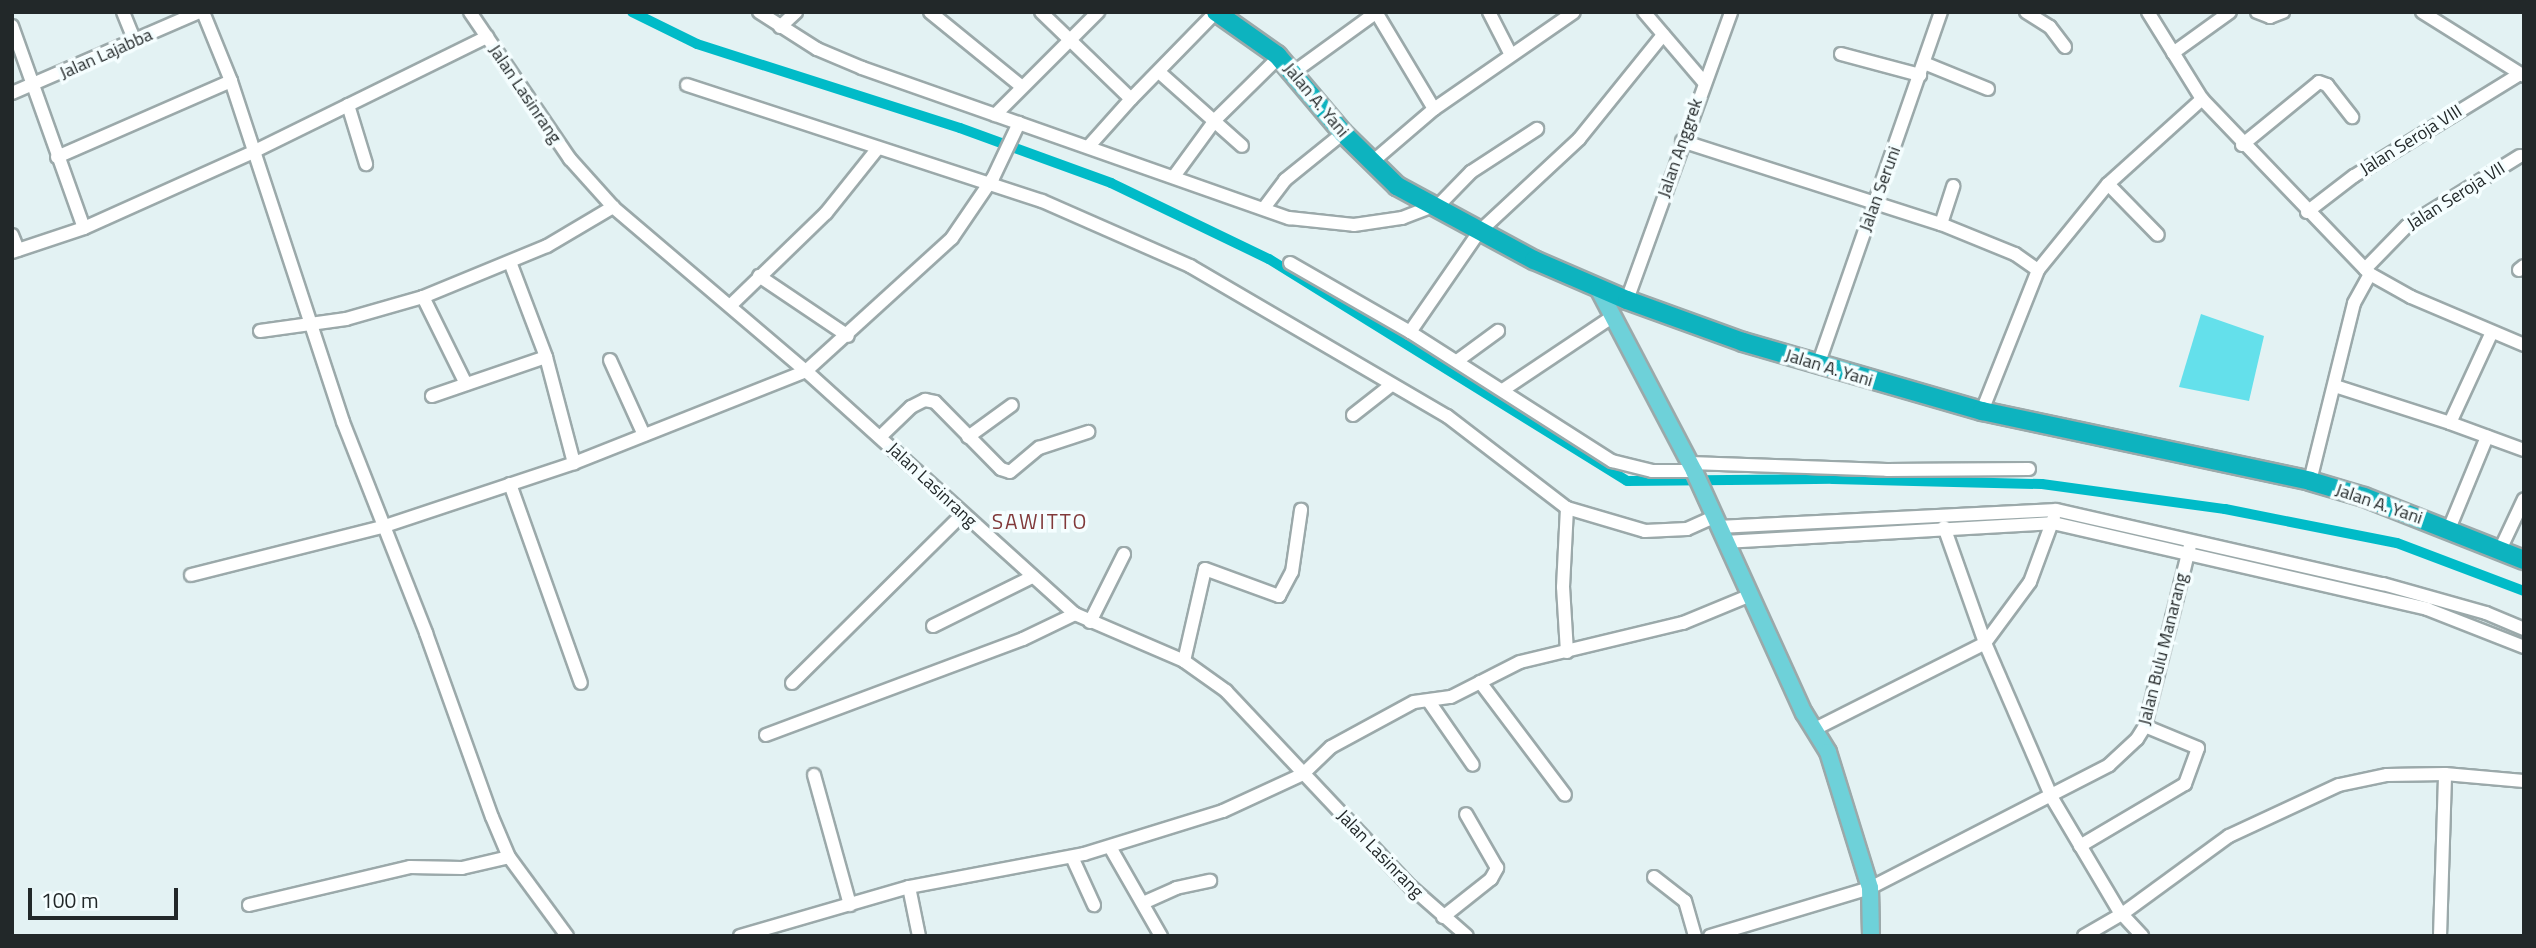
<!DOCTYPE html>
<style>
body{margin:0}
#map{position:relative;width:2536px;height:948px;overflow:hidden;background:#e3f2f3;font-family:"Titillium Web",sans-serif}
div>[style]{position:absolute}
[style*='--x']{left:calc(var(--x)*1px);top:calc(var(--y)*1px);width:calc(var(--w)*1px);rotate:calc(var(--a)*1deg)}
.green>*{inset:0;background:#64e0eb}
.canal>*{height:10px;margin:-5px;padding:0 5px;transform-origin:5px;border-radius:5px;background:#00bbc8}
.roads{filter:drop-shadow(2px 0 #9ba9aa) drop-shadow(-2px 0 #9ba9aa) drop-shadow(0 2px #9ba9aa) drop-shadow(0 -2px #9ba9aa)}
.minor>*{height:12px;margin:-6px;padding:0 6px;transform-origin:6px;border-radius:6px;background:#fff}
.major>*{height:16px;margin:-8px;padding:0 8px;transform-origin:8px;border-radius:8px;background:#6ed1d9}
.highway>*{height:18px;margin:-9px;padding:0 9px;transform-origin:9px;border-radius:9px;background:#0db3bf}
span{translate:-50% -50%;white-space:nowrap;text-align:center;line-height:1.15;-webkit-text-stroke:7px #f5feff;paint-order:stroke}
.street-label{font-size:18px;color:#222829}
.quarter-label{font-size:21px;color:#81393a;letter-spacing:2px}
.frame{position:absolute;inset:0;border:14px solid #222829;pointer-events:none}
.scale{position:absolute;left:28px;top:888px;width:150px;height:32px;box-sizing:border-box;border:4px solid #222829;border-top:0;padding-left:9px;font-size:21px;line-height:24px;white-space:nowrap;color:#222829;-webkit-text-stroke:5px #f5feff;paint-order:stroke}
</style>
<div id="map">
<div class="green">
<div style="clip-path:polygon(2201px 314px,2264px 336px,2249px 401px,2179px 387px)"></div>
</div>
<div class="canal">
<div style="--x:632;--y:12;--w:72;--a:26.2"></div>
<div style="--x:697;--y:44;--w:276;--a:17.7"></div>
<div style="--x:960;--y:128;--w:161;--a:20"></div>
<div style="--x:1111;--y:183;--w:175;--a:25.7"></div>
<div style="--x:1269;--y:259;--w:421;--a:31.8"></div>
<div style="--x:1627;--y:481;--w:206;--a:-0.6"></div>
<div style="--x:1833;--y:479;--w:209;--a:1.4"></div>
<div style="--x:2042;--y:484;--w:185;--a:7.8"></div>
<div style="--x:2225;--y:509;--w:175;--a:11.2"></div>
<div style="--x:2397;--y:543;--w:136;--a:20.7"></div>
</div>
<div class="roads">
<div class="minor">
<div style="--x:123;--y:12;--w:31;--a:68"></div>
<div style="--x:203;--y:12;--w:74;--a:67.9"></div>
<div style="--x:231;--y:81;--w:359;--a:71.8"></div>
<div style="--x:343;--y:422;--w:227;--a:68.5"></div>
<div style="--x:426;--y:633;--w:195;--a:70.3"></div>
<div style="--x:492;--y:817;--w:43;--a:67"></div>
<div style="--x:509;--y:857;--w:98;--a:53.7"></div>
<div style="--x:470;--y:12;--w:178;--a:55.8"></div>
<div style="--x:570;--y:159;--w:64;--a:48.1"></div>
<div style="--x:613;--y:207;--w:253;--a:40.4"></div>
<div style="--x:806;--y:371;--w:363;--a:42.1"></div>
<div style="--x:1075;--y:614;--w:119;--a:23.3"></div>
<div style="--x:1184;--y:661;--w:52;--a:35.5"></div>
<div style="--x:1226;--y:691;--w:270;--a:46.7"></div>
<div style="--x:1411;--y:887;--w:74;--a:41.2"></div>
<div style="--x:759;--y:12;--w:69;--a:32.5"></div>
<div style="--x:817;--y:49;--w:49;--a:22.9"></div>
<div style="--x:862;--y:68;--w:453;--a:19.4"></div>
<div style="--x:1289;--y:218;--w:65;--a:6.1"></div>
<div style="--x:1354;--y:225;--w:49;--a:-8.3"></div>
<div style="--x:1402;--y:218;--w:31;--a:-21"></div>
<div style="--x:930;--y:12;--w:117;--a:39.1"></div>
<div style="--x:1041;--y:12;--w:125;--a:44"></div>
<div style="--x:1131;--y:99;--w:63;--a:131.8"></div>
<div style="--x:1376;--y:12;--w:113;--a:59.1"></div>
<div style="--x:1489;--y:12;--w:48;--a:62.9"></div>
<div style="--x:1644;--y:12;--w:91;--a:49.5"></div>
<div style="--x:2026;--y:12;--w:28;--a:32"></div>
<div style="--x:2050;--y:27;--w:25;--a:53"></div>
<div style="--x:2148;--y:12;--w:102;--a:58.2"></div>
<div style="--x:2202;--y:99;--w:243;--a:46.2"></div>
<div style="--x:2370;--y:274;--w:47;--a:29.3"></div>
<div style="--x:2411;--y:297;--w:123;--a:23"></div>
<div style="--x:2257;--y:12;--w:14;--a:21"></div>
<div style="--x:2270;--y:17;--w:14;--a:-21"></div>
<div style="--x:2422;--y:12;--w:120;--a:32.1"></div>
<div style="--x:12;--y:26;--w:214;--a:70.4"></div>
<div style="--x:780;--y:27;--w:22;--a:-43"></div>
<div style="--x:2173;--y:53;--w:70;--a:-35.7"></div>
<div style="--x:1841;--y:54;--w:82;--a:14.9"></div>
<div style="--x:1924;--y:63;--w:69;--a:22.1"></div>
<div style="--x:1159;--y:72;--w:111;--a:41.7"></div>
<div style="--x:1294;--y:72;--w:102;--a:-35.9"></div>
<div style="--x:687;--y:85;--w:373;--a:18.1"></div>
<div style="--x:1042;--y:201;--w:162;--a:23.7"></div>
<div style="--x:1190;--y:266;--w:298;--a:30.3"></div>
<div style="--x:1447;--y:416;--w:151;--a:37.5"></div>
<div style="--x:1567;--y:508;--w:81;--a:16.4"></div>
<div style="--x:1645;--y:531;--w:42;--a:-2.7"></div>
<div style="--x:1687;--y:529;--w:30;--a:-24"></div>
<div style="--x:12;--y:93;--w:204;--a:-23.4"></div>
<div style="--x:1131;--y:99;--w:122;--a:-45.7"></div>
<div style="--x:348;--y:105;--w:62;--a:73"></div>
<div style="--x:995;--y:115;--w:146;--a:-45"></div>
<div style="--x:1682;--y:141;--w:272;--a:17.8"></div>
<div style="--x:1941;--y:224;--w:80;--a:22.1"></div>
<div style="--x:2015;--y:254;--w:28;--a:35"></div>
<div style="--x:2242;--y:145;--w:99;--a:-39.3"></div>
<div style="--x:2319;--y:82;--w:9;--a:21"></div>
<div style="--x:2327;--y:85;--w:41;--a:52"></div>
<div style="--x:57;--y:157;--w:190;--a:-23.6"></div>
<div style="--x:1371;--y:163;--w:83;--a:-40.6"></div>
<div style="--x:1434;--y:109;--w:170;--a:-34.7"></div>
<div style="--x:1175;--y:175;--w:69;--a:-53.8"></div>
<div style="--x:1216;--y:119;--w:88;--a:-44.5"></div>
<div style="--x:2108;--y:184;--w:71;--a:45.6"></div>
<div style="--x:1264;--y:208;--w:35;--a:-53"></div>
<div style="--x:1285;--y:180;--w:75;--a:-39"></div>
<div style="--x:1435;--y:209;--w:52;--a:-45.8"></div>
<div style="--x:1471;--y:172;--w:79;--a:-33.1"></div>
<div style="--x:2307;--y:212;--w:59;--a:-37.5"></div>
<div style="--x:2354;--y:176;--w:195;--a:-31.6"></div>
<div style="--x:1941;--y:224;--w:40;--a:-72"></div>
<div style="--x:12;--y:235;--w:16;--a:68"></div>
<div style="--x:12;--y:252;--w:76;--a:-18.4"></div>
<div style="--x:84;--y:228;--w:185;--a:-24.2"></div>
<div style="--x:253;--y:152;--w:261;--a:-26.2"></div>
<div style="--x:510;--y:262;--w:102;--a:69.2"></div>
<div style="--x:546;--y:357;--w:110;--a:75.2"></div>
<div style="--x:1290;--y:263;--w:138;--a:29.9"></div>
<div style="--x:1410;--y:332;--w:240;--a:32.6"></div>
<div style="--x:1612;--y:461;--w:41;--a:14"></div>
<div style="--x:1652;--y:471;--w:42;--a:0"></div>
<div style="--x:2365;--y:269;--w:60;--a:-45.7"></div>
<div style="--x:2407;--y:226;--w:133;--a:-31.8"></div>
<div style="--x:2519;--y:270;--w:6;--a:-39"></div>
<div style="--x:759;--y:276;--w:107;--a:34"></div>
<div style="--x:423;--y:297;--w:97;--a:63.7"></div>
<div style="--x:1627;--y:300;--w:306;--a:-70.1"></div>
<div style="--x:731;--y:305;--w:132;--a:-44.1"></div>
<div style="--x:826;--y:213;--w:83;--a:-51.3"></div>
<div style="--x:260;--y:331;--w:87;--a:-7.9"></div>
<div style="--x:346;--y:319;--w:80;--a:-15.9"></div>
<div style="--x:423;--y:297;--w:134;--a:-22.4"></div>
<div style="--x:547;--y:246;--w:77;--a:-30.6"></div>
<div style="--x:1410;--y:332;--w:121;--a:-55.4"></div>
<div style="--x:1479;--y:232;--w:137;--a:-42.9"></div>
<div style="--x:1579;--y:139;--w:134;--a:-51.1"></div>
<div style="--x:2492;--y:332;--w:100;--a:114.8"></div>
<div style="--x:2450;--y:423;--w:79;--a:20"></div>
<div style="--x:610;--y:360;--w:82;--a:65.6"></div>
<div style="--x:1457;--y:361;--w:51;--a:-36.2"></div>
<div style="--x:1818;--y:365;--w:374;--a:-70.8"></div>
<div style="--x:2335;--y:386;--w:121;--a:17.8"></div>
<div style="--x:1503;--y:390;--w:131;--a:-33.8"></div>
<div style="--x:432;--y:396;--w:120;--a:-18.9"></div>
<div style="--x:1982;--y:411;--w:152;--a:-68.3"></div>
<div style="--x:2038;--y:270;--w:111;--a:-50.9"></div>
<div style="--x:2108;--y:184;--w:127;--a:-42.1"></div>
<div style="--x:1353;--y:415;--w:47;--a:-38.1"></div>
<div style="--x:880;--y:437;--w:43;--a:-44.1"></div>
<div style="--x:911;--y:407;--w:16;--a:-27"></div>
<div style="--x:925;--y:400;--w:10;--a:11"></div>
<div style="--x:935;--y:402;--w:94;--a:45.4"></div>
<div style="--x:1001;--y:469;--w:9;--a:18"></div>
<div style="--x:1010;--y:472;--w:38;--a:-40"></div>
<div style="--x:1039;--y:448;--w:52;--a:-18.1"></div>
<div style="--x:968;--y:437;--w:54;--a:-36"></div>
<div style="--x:1690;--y:463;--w:197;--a:2"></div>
<div style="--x:1887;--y:470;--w:142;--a:-0.4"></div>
<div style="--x:2310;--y:481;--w:183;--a:-76.1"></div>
<div style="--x:2354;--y:303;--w:33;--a:-61"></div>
<div style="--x:510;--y:484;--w:211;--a:70.4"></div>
<div style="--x:1719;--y:527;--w:337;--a:-2.9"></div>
<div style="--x:2056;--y:510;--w:335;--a:12.8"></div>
<div style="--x:2383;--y:584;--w:107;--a:15.7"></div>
<div style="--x:2486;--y:613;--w:41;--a:22.8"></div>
<div style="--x:1944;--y:527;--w:123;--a:70.5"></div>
<div style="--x:1985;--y:643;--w:169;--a:66.6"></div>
<div style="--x:2052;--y:798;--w:131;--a:59.3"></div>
<div style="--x:2119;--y:911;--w:34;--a:47"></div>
<div style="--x:2449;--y:529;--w:100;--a:-67.6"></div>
<div style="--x:1726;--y:542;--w:328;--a:-3.3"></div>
<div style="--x:2053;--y:523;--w:384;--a:12.9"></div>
<div style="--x:2427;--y:609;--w:104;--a:21.4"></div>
<div style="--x:2500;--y:550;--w:56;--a:-64.8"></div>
<div style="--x:191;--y:575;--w:197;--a:-14.1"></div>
<div style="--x:382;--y:527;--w:202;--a:-18.4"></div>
<div style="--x:574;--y:463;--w:250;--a:-21.6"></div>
<div style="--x:806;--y:371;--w:197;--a:-42.3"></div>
<div style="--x:952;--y:238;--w:73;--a:-55.7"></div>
<div style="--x:993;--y:178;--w:61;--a:-64.7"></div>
<div style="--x:1090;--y:622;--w:76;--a:-63.4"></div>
<div style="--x:933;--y:626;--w:108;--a:-26.3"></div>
<div style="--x:1567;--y:652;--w:65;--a:-93.5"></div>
<div style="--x:1563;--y:587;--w:79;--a:-87.1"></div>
<div style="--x:1184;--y:661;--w:94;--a:-77.1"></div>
<div style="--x:1205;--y:569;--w:79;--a:20"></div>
<div style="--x:1279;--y:596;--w:27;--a:-62"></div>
<div style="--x:1292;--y:572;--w:63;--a:-81.7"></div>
<div style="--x:1480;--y:682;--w:141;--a:53"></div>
<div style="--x:792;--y:683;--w:239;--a:-44.7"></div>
<div style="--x:1430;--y:703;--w:75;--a:55.3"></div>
<div style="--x:1817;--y:728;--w:188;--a:-26.8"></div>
<div style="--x:1985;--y:643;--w:76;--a:-53.6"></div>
<div style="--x:2030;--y:582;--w:69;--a:-69.7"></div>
<div style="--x:766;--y:735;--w:274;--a:-20.5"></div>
<div style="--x:1023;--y:639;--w:58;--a:-25.7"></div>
<div style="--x:814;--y:775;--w:135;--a:74.5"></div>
<div style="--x:2080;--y:846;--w:122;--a:-30.6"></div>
<div style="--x:2185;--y:784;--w:38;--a:-70"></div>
<div style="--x:2198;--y:748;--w:57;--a:-157.5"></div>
<div style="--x:1110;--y:847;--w:103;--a:60.2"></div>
<div style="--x:1072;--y:857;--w:53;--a:65.4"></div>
<div style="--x:1654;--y:877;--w:39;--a:38"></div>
<div style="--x:1685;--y:901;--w:36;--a:74"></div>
<div style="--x:909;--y:887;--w:50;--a:78.5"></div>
<div style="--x:1143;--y:903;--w:36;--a:-24"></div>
<div style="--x:1176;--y:888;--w:35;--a:-12"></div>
<div style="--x:249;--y:905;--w:165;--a:-13.3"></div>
<div style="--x:410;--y:867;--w:52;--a:1.1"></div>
<div style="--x:462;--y:868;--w:48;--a:-13.2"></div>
<div style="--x:1443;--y:917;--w:61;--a:-38.4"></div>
<div style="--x:1491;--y:879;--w:13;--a:-61"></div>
<div style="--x:1497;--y:868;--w:62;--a:-119.9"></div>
<div style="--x:740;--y:936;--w:176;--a:-16.2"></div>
<div style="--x:909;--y:887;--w:178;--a:-10.7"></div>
<div style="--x:1084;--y:854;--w:145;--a:-17.2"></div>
<div style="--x:1223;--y:811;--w:88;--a:-24.8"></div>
<div style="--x:1303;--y:774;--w:39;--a:-44"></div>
<div style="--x:1331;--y:747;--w:94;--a:-28.5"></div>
<div style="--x:1414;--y:702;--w:37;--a:-8"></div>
<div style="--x:1451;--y:697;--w:77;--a:-26.9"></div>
<div style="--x:1520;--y:662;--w:168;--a:-13.5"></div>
<div style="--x:1683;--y:623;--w:74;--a:-22.4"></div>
<div style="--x:1710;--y:936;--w:167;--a:-16.7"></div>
<div style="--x:1870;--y:888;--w:269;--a:-27.2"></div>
<div style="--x:2109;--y:765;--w:38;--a:-43"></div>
<div style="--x:2137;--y:739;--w:15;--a:-58"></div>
<div style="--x:2145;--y:726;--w:186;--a:-76"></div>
<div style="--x:2084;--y:936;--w:44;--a:-30.1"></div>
<div style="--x:2122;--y:914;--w:132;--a:-36.1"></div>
<div style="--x:2229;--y:836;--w:121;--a:-24.9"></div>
<div style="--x:2339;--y:785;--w:49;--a:-11.8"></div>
<div style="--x:2387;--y:775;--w:58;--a:-1"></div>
<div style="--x:2445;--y:774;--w:79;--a:5.1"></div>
<div style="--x:2440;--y:936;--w:162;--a:-88.2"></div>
</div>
<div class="major">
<div style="--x:1598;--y:288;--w:207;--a:62.3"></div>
<div style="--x:1694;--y:471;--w:266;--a:65.6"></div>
<div style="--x:1804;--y:713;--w:46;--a:58.4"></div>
<div style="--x:1828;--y:752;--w:142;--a:72.8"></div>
<div style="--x:1870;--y:888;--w:48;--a:88.8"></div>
</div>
<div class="highway">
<div style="--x:1216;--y:12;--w:75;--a:35.2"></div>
<div style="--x:1277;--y:55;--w:102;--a:49.8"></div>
<div style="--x:1343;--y:133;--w:76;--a:44.5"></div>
<div style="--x:1397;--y:186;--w:156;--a:28.4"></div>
<div style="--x:1534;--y:260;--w:101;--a:23.3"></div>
<div style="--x:1627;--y:300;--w:123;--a:19.9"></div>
<div style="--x:1743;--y:342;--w:249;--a:16.1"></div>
<div style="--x:1982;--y:411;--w:335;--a:12"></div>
<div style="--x:2310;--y:481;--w:56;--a:16.5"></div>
<div style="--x:2364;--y:497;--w:172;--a:21.5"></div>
</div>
</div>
<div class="street-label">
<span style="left:106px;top:54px;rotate:-24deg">Jalan Lajabba</span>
<span style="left:525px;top:94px;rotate:56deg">Jalan Lasinrang</span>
<span style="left:1316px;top:100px;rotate:50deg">Jalan A. Yani</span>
<span style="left:2411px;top:140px;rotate:-32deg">Jalan Seroja VIII</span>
<span style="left:1680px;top:148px;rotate:-71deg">Jalan Anggrek</span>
<span style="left:1880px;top:189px;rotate:-70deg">Jalan Seruni</span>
<span style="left:2456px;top:196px;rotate:-32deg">Jalan Seroja VII</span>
<span style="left:1829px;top:368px;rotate:17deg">Jalan A. Yani</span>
<span style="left:932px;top:485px;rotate:43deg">Jalan Lasinrang</span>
<span style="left:2379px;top:504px;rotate:19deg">Jalan A. Yani</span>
<span style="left:2163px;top:649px;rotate:-76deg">Jalan Bulu Manarang</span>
<span style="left:1380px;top:854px;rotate:46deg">Jalan Lasinrang</span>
</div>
<div class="quarter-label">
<span style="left:1040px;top:521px">SAWITTO</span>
</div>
<div class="frame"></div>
<div class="scale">100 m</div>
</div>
